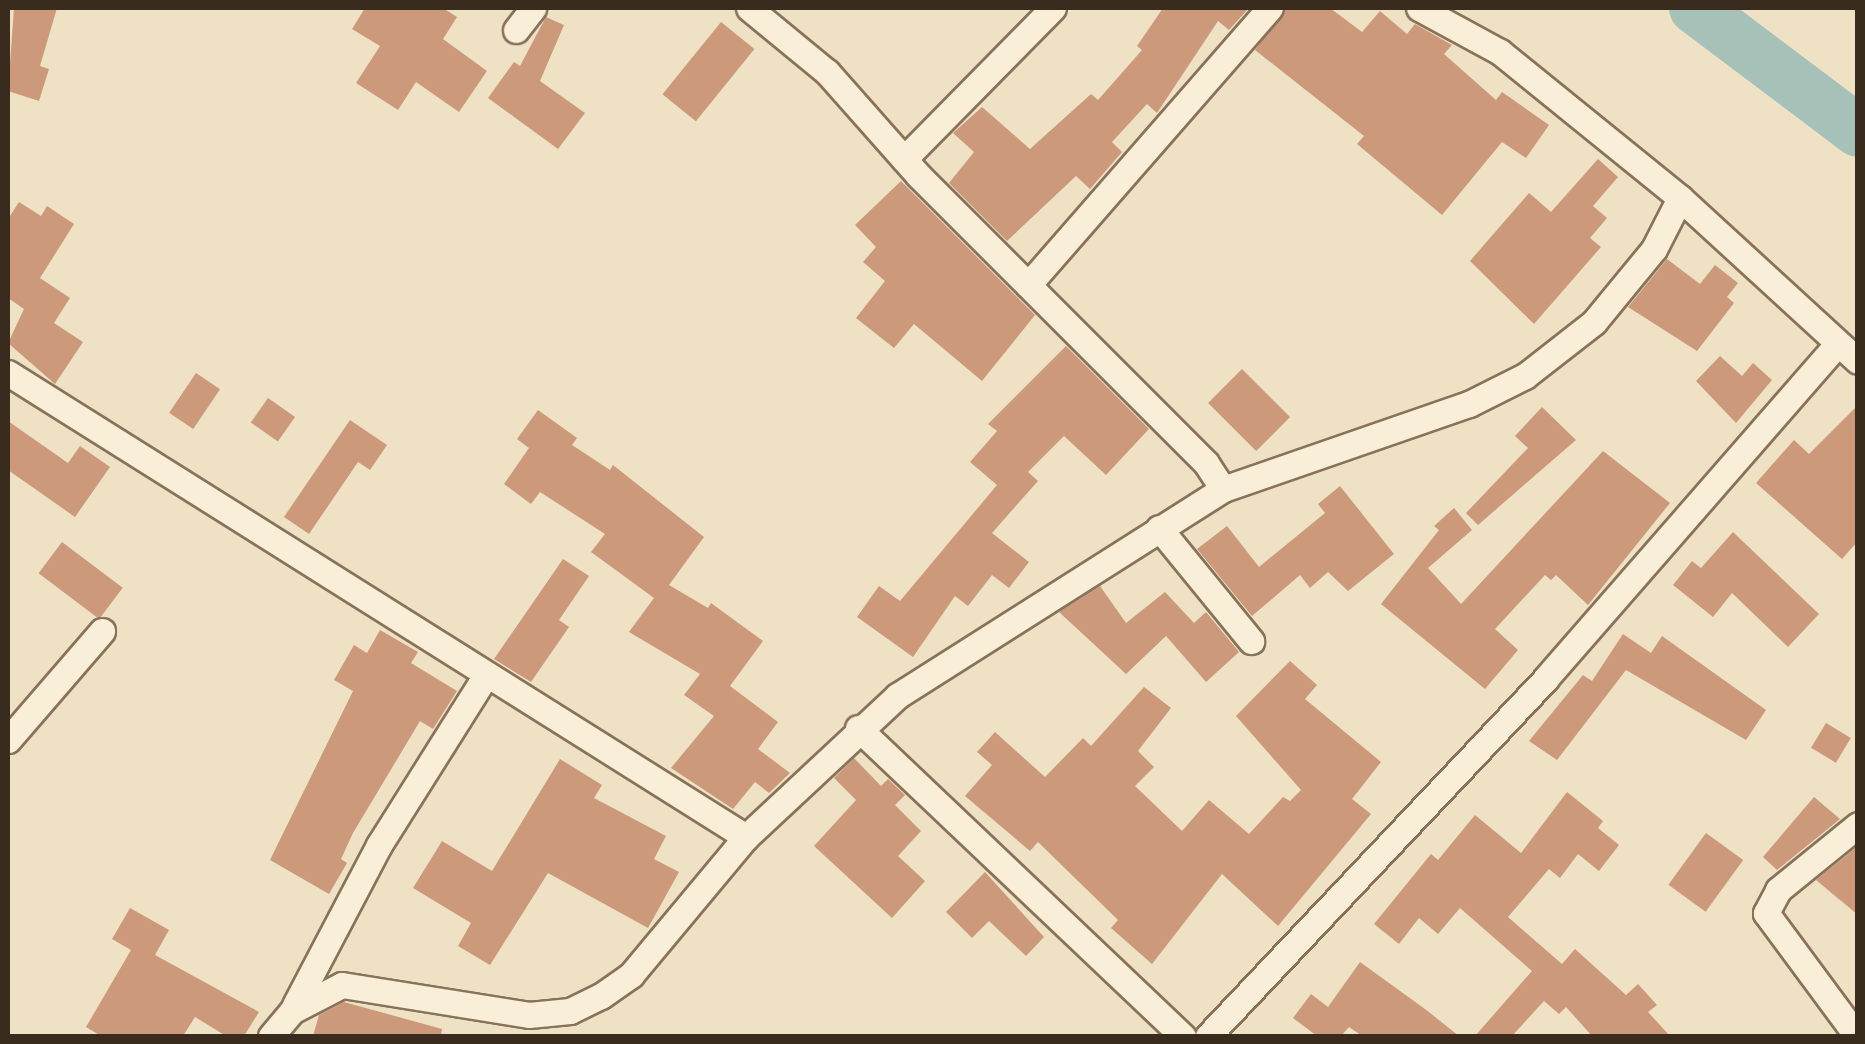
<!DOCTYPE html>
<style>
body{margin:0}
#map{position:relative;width:1865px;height:1044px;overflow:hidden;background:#eee1c4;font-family:Spectral,serif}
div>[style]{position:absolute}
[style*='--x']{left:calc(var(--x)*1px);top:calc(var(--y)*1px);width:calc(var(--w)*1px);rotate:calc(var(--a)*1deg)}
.river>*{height:52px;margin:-26px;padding:0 26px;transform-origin:26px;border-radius:26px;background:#a6c1b8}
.building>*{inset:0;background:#cc9a7a;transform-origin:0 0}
.roads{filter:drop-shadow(2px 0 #88725a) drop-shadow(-2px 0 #88725a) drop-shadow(0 2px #88725a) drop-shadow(0 -2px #88725a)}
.minor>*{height:25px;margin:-12.5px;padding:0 12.5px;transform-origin:12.5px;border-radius:12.5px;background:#f9eed7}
span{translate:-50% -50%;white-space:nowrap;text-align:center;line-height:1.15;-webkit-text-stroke:9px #f5ebd4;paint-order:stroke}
.frame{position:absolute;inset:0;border:10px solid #392b1e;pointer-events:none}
</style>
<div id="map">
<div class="river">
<div style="--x:1695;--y:8;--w:204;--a:37"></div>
</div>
<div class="building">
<div style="clip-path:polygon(14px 8px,57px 8px,40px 66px,49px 69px,39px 101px,8px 91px)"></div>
<div style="clip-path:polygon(365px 8px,443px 8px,457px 17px,443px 39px,487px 71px,459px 112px,416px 82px,398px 110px,356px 83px,380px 46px,352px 29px)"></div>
<div style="clip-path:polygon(1163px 8px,1249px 8px,1229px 30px,1218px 21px,1157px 113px,1147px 104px,1112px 142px,1122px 152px,1090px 189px,1076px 176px,1007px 241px,949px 183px,974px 152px,953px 133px,982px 107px,1030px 149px,1091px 94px,1098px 100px,1142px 50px,1137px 46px)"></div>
<div style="clip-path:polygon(1286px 8px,1330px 8px,1362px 32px,1380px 11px,1407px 34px,1415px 24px,1452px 45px,1444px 54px,1496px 100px,1502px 92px,1549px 125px,1526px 158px,1502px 142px,1442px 215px,1357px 144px,1364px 136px,1255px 50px)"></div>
<div style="clip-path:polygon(546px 17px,564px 25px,540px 81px,585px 113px,558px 149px,488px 98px,514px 62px,520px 66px)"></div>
<div style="left:721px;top:22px;width:43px;height:93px;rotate:39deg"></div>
<div style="clip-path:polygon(1598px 159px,1618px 177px,1593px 206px,1607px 218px,1590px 238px,1601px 247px,1534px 324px,1470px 261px,1529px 193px,1551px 212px)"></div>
<div style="clip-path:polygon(901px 181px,1035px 315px,982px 381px,914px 324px,894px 348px,856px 318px,885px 281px,863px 262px,876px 247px,855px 225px)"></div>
<div style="clip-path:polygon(19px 202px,41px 216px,47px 206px,74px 224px,40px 278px,70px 298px,54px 323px,83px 342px,55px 384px,8px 343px,24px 309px,8px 298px,8px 219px)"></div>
<div style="clip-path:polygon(1667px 259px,1700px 284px,1715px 265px,1738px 283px,1727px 297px,1734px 303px,1697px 351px,1628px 307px)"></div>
<div style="clip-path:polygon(1066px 346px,1149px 429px,1106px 475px,1064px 436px,1028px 472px,1038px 481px,992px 533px,1029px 562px,1009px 588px,992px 575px,968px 606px,955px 596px,913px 657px,857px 617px,879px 586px,900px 601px,997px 485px,970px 462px,997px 431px,988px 424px)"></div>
<div style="clip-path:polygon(1720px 356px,1742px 376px,1753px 363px,1772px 380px,1736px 423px,1696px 381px)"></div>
<div style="left:1242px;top:369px;width:68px;height:48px;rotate:45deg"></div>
<div style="left:196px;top:373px;width:29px;height:48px;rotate:34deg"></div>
<div style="left:268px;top:398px;width:33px;height:30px;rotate:35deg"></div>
<div style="clip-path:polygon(1858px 405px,1858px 541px,1842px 559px,1756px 483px,1794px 440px,1809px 454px)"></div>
<div style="clip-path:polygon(1542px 407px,1576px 440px,1478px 525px,1466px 513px,1528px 448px,1515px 436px)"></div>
<div style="clip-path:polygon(538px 410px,577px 438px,572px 445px,610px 470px,613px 465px,704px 537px,669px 585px,708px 608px,711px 603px,763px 641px,730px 686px,778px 722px,758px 749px,790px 773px,769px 793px,755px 782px,733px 809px,671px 768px,714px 716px,684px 695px,700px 674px,629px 632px,654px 598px,591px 552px,605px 534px,540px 492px,531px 504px,504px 484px,529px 448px,517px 439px)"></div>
<div style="clip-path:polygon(350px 420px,387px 445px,370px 470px,358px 462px,309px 534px,284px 517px)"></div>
<div style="clip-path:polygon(8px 421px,68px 463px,80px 446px,110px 467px,75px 517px,8px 470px)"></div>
<div style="clip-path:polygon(1603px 451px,1670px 503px,1588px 605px,1556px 575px,1551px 580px,1545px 575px,1495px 629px,1518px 650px,1485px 689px,1381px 604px,1439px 530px,1434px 526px,1454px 508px,1472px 530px,1428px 568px,1461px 604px)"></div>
<div style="clip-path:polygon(1340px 486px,1394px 554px,1348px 591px,1328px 572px,1310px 588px,1300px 575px,1252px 616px,1197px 549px,1227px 526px,1259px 567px,1325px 513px,1318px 504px)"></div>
<div style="clip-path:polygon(1733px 532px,1819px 614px,1788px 647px,1732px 593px,1713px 617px,1673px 585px,1692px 561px,1701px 568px)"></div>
<div style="left:62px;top:542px;width:76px;height:39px;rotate:37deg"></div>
<div style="clip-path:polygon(563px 559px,589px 576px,559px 620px,569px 627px,531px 682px,494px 659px)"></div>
<div style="clip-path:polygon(1100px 586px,1126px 623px,1165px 592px,1194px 623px,1206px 612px,1239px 652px,1206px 682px,1166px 636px,1126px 674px,1059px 612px)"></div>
<div style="clip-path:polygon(380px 630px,418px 652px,411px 663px,457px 691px,433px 729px,420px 721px,353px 833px,341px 859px,347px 863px,329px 894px,270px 860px,353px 691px,334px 680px,354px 645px,367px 653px)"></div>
<div style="clip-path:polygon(1623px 634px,1651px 653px,1662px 636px,1766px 710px,1746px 740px,1626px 670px,1557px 760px,1529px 741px,1583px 675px,1592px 681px)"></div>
<div style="clip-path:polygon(1290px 661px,1317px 685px,1305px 699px,1381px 762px,1352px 799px,1371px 814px,1278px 926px,1222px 874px,1152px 964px,1111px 928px,1118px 920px,1038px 842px,1030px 851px,965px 796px,992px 765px,977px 752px,995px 732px,1045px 777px,1083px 738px,1091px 746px,1144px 687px,1171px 708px,1138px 751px,1154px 767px,1135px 786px,1182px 831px,1209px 800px,1249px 834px,1283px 797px,1290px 801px,1301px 790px,1236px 716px)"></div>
<div style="left:1826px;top:723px;width:29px;height:29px;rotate:31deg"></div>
<div style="clip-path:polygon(854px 758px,881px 786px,888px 779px,905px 795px,895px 805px,921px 831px,898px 856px,925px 881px,892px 918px,814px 846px,856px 800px,834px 778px)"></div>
<div style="clip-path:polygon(560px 759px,602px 785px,594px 798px,666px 836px,654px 859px,679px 872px,648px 928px,548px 873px,490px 965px,458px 946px,471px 923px,413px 888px,442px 841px,492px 871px)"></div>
<div style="clip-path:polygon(1567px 792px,1603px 821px,1598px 828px,1619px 845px,1599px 871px,1578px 854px,1560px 878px,1549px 869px,1508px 917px,1562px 964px,1575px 949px,1626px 995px,1638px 984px,1657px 1005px,1648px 1012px,1670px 1036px,1592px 1036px,1566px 1007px,1559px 1014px,1544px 1001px,1512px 1036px,1475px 1036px,1532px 971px,1460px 908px,1438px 934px,1419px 918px,1399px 944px,1374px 924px,1431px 854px,1438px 860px,1475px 815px,1521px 853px)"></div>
<div style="clip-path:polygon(1814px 797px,1840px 819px,1777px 870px,1763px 857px)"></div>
<div style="left:1706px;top:833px;width:46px;height:64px;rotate:36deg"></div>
<div style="clip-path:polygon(1858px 846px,1858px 915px,1816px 880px)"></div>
<div style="clip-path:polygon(985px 872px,1044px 937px,1026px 956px,989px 921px,972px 938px,946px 912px)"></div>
<div style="clip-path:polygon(130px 908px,169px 930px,155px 955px,259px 1012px,244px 1036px,226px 1036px,195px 1017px,183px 1036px,101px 1036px,86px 1027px,131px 950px,112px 939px)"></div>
<div style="clip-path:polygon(1360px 962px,1425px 1009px,1459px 1036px,1362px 1036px,1349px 1027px,1341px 1036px,1317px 1036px,1293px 1018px,1311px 994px,1328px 1007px)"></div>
<div style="clip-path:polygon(344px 1002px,442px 1029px,441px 1036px,313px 1036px,319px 1015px)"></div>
</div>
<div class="roads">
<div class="minor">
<div style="--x:749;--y:8;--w:101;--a:39.4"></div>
<div style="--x:827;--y:72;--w:137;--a:48.5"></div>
<div style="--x:918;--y:175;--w:407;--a:45"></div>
<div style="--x:1206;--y:463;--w:31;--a:57"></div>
<div style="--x:1419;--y:8;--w:92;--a:28.5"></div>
<div style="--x:1500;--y:52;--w:232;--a:39"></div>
<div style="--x:1680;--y:198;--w:241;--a:42.5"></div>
<div style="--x:516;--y:30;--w:28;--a:-52"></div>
<div style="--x:904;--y:159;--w:212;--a:-45.4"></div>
<div style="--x:1028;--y:285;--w:368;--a:-48.9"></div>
<div style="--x:8;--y:373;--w:872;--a:32.16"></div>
<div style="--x:1159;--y:528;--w:146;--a:50.8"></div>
<div style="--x:858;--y:728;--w:448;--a:43.5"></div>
<div style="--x:8;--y:740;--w:144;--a:-49.2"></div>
<div style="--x:295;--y:1005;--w:181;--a:-62.3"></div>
<div style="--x:379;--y:845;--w:199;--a:-57.8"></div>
<div style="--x:271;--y:1036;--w:33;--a:-50"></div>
<div style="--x:292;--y:1011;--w:56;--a:-27.5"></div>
<div style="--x:342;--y:985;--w:189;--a:9.1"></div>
<div style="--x:529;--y:1015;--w:41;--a:-5.6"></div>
<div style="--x:570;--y:1011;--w:34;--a:-26"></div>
<div style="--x:601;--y:996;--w:37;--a:-35"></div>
<div style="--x:631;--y:975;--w:180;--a:-50.2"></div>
<div style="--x:746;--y:837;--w:207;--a:-43"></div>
<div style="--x:897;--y:696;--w:386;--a:-32.4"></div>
<div style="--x:1223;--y:489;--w:260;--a:-19.1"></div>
<div style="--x:1469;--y:404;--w:63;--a:-26.6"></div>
<div style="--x:1525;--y:376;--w:88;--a:-38"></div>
<div style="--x:1594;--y:322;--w:94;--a:-50.6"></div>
<div style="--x:1654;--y:249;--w:57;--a:-63"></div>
<div style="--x:1208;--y:1036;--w:492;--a:-46.6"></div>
<div style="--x:1546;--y:678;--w:442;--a:-48.9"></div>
<div style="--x:1857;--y:1036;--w:153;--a:-126.5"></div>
<div style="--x:1766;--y:913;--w:26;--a:-62"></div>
<div style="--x:1778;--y:890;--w:103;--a:-39.1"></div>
</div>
</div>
<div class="frame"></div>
</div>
